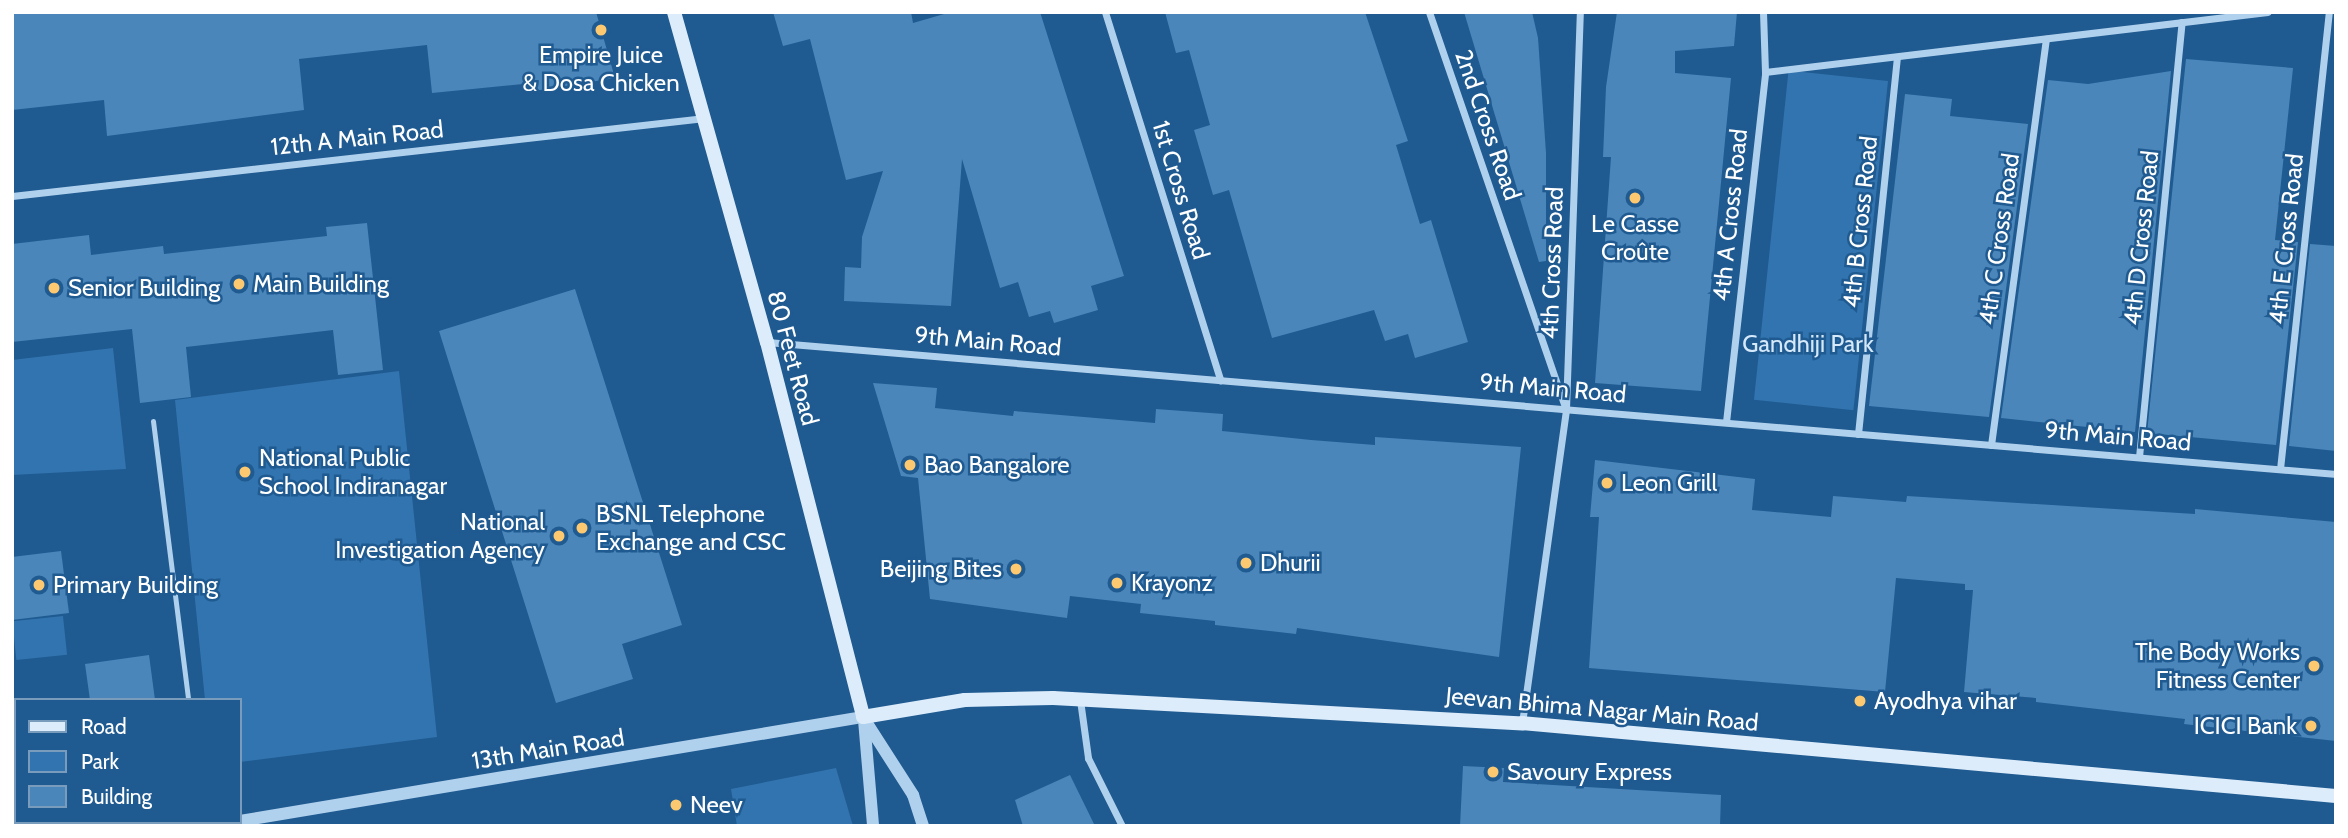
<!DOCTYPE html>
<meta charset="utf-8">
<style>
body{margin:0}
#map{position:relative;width:2348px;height:838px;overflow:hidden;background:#1f5a91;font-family:Cabin,sans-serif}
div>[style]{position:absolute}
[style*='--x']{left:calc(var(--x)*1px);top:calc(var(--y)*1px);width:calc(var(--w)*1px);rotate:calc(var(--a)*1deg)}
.green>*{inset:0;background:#3274af;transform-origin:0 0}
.building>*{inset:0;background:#4b86ba}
.service>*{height:5px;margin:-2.5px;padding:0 2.5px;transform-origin:2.5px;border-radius:2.5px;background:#b0d1ed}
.minor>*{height:7px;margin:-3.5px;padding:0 3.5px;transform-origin:3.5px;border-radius:3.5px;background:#b0d1ed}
.tertiary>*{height:12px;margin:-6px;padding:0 6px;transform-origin:6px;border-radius:6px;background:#b0d1ed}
.secondary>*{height:14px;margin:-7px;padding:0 7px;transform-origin:7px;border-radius:7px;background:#dcecfa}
.dots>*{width:19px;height:19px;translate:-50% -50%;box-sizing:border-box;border:4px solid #1f5a91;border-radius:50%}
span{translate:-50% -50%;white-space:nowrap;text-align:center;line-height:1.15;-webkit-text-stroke:5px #1f5a91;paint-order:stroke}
.poi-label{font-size:24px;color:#fff}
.left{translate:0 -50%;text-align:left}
.right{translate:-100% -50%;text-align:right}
.street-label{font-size:24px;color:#fff}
.park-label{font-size:24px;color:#d5e9fa}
.frame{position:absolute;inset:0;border:14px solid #fff;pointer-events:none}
.legend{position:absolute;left:14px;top:698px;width:228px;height:126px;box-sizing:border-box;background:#1f5a91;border:2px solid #799cbd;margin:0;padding:9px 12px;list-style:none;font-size:21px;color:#fff}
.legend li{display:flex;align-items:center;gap:14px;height:35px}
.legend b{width:35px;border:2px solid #799cbd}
</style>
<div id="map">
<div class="green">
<div style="left:1888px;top:81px;width:331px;height:100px;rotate:96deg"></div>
<div style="clip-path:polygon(113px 348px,126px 469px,12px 475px,12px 360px)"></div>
<div style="clip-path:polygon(399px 371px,437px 737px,240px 762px,240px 700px,205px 700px,175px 400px)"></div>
<div style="left:63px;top:616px;width:39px;height:51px;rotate:84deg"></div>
<div style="clip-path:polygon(836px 768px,853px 826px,737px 826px,731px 789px)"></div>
</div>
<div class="building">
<div style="clip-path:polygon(12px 12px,596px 12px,615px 78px,534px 91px,533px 83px,432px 93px,427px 45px,299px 59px,304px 110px,107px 136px,104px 100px,12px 110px)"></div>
<div style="clip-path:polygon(773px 12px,911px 12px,913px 23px,951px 12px,1040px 12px,1124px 276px,1091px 286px,1098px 310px,1054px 323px,1050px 311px,1029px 317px,1018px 282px,1000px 288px,962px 159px,951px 306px,844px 301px,845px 267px,861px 268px,862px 237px,883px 171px,846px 180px,810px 39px,783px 46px)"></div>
<div style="clip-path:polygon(1165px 12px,1365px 12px,1408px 141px,1396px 145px,1420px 224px,1431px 220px,1468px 342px,1415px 358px,1408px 334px,1385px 341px,1374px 310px,1272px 338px,1229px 190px,1213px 195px,1194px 130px,1210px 125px,1189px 50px,1176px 53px)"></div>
<div style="clip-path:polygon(1464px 12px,1532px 12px,1538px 38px,1546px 153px,1546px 261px,1539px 262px)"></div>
<div style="clip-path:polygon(1617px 12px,1737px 12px,1734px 46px,1675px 51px,1675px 73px,1731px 78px,1701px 391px,1595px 383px,1611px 157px,1603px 157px,1606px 87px)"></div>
<div style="clip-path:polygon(2186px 59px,2293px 68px,2275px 240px,2298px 242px,2276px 445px,2147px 433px)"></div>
<div style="clip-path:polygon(2171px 71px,2135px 432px,2001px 418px,2048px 80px,2088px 84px)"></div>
<div style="clip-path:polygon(1905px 94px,1952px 99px,1950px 116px,2028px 124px,1989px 417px,1869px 406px)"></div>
<div style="clip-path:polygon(367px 223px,383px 370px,338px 375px,333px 330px,186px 347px,191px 397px,140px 403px,132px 329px,12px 342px,12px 244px,89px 235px,91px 255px,163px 246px,164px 254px,327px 236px,326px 227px)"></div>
<div style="clip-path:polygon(2310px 244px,2336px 246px,2336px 451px,2289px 446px)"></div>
<div style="clip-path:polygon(575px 289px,682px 625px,622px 644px,633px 679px,556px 703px,439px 331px)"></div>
<div style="clip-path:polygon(873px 383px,937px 388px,935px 408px,1013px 416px,1014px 411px,1155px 423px,1156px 409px,1223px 414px,1222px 431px,1311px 440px,1375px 445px,1375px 437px,1521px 447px,1499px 657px,1297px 628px,1296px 634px,1215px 625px,1215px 621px,1140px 613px,1141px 604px,1070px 596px,1067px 618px,930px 599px,918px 478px,901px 476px)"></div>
<div style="clip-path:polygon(1595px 460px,1755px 479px,1752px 510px,1831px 517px,1833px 496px,1906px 502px,1907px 496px,2195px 514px,2195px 509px,2336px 522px,2336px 741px,2184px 724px,2185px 719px,2036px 702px,2036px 698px,1964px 692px,1973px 590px,1965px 590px,1965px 584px,1896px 578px,1885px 692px,1589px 668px,1599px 517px,1590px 517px)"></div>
<div style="clip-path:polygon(61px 551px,69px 613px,12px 620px,12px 557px)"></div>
<div style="clip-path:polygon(149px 655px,155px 700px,90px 700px,85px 664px)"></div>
<div style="clip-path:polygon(1463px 766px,1504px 768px,1503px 782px,1721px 795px,1720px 826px,1460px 826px)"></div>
<div style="clip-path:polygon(1070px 775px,1095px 826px,1023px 826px,1015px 800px)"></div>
</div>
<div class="service">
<div style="--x:153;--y:421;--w:281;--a:82.8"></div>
</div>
<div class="minor">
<div style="--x:1105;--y:12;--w:386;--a:72.6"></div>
<div style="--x:1429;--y:12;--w:416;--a:71"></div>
<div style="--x:1765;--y:72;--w:506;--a:-6.82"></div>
<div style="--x:12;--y:196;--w:697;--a:-6.42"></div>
<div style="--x:767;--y:342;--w:1575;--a:4.81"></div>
<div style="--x:1726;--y:422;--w:352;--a:-83.6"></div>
<div style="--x:1765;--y:72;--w:60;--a:-91.9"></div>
<div style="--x:1858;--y:434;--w:379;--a:-84.1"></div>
<div style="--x:1991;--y:445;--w:410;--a:-82.3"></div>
<div style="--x:2139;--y:457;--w:437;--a:-84.4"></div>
<div style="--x:2280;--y:469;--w:460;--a:-83.9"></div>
<div style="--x:1080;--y:700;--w:59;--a:82.1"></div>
<div style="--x:1088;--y:758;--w:76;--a:63.4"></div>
<div style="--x:1522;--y:723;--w:317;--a:-82"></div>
<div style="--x:1566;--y:409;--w:397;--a:-88"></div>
</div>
<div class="tertiary">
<div style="--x:863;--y:717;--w:93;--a:57.3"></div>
<div style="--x:913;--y:795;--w:33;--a:72"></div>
<div style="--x:864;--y:720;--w:106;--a:85.1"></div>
<div style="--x:240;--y:821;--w:632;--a:-9.48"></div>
<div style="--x:206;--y:826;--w:23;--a:-10"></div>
</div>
<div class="secondary">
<div style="--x:674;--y:12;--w:343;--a:74.3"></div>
<div style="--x:767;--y:342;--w:387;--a:75.6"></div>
<div style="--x:863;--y:717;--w:103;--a:-9.5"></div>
<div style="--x:965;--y:700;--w:88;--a:-1.3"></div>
<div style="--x:1053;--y:698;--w:470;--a:3.1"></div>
<div style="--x:1522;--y:723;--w:817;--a:5.12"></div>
</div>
<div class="dots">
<div style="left:601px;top:30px;background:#fcc870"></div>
<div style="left:1635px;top:198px;background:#fcc870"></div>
<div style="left:239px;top:284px;background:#fcc870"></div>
<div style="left:54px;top:288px;background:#fcc870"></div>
<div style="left:910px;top:465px;background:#fcc870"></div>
<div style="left:245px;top:472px;background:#fcc870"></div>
<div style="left:1607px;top:483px;background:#fcc870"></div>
<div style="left:582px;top:528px;background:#fcc870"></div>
<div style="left:559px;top:536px;background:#fcc870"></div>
<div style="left:1246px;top:563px;background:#fcc870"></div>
<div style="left:1016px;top:569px;background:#fcc870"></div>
<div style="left:1117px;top:583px;background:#fcc870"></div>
<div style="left:39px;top:585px;background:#fcc870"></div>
<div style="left:2314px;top:666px;background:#fcc870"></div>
<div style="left:1860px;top:701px;background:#fcc870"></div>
<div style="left:2311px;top:726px;background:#fcc870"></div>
<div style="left:1493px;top:772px;background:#fcc870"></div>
<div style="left:676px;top:805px;background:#fcc870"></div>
</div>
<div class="poi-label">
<span style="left:601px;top:69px">Empire Juice<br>&amp; Dosa Chicken</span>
<span style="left:1635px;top:238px">Le Casse<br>Croûte</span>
<span class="left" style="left:253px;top:284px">Main Building</span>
<span class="left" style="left:68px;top:288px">Senior Building</span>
<span class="left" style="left:259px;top:472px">National Public<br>School Indiranagar</span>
<span class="left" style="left:924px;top:465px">Bao Bangalore</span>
<span class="left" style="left:1621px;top:483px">Leon Grill</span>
<span class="left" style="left:596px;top:528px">BSNL Telephone<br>Exchange and CSC</span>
<span class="right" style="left:545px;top:536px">National<br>Investigation Agency</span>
<span class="left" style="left:1260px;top:563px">Dhurii</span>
<span class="right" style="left:1002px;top:569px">Beijing Bites</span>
<span class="left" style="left:1131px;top:583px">Krayonz</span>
<span class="left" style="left:53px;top:585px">Primary Building</span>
<span class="right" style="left:2300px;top:666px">The Body Works<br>Fitness Center</span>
<span class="left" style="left:1874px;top:701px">Ayodhya vihar</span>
<span class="right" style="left:2297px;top:726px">ICICI Bank</span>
<span class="left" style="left:1507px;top:772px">Savoury Express</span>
<span class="left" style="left:690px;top:805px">Neev</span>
</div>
<div class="street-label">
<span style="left:1488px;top:125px;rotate:71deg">2nd Cross Road</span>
<span style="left:357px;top:138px;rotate:-6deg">12th A Main Road</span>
<span style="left:1181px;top:190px;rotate:73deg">1st Cross Road</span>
<span style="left:1730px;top:215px;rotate:-84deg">4th A Cross Road</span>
<span style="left:1860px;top:222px;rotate:-84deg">4th B Cross Road</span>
<span style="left:2141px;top:238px;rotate:-84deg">4th D Cross Road</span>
<span style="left:1999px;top:239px;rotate:-82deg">4th C Cross Road</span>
<span style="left:2286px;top:239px;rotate:-84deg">4th E Cross Road</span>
<span style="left:1552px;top:263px;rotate:-88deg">4th Cross Road</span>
<span style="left:988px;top:341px;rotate:5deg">9th Main Road</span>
<span style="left:793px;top:358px;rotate:75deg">80 Feet Road</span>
<span style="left:1553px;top:388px;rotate:5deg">9th Main Road</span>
<span style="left:2118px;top:436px;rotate:5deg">9th Main Road</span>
<span style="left:1602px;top:709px;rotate:5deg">Jeevan Bhima Nagar Main Road</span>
<span style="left:548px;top:749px;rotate:-9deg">13th Main Road</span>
</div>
<div class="park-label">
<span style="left:1808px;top:344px">Gandhiji Park</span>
</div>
<div class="frame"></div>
<ul class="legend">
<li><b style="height:9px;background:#dcecfa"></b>Road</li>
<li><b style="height:19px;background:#3274af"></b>Park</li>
<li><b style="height:19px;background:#4b86ba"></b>Building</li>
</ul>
</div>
